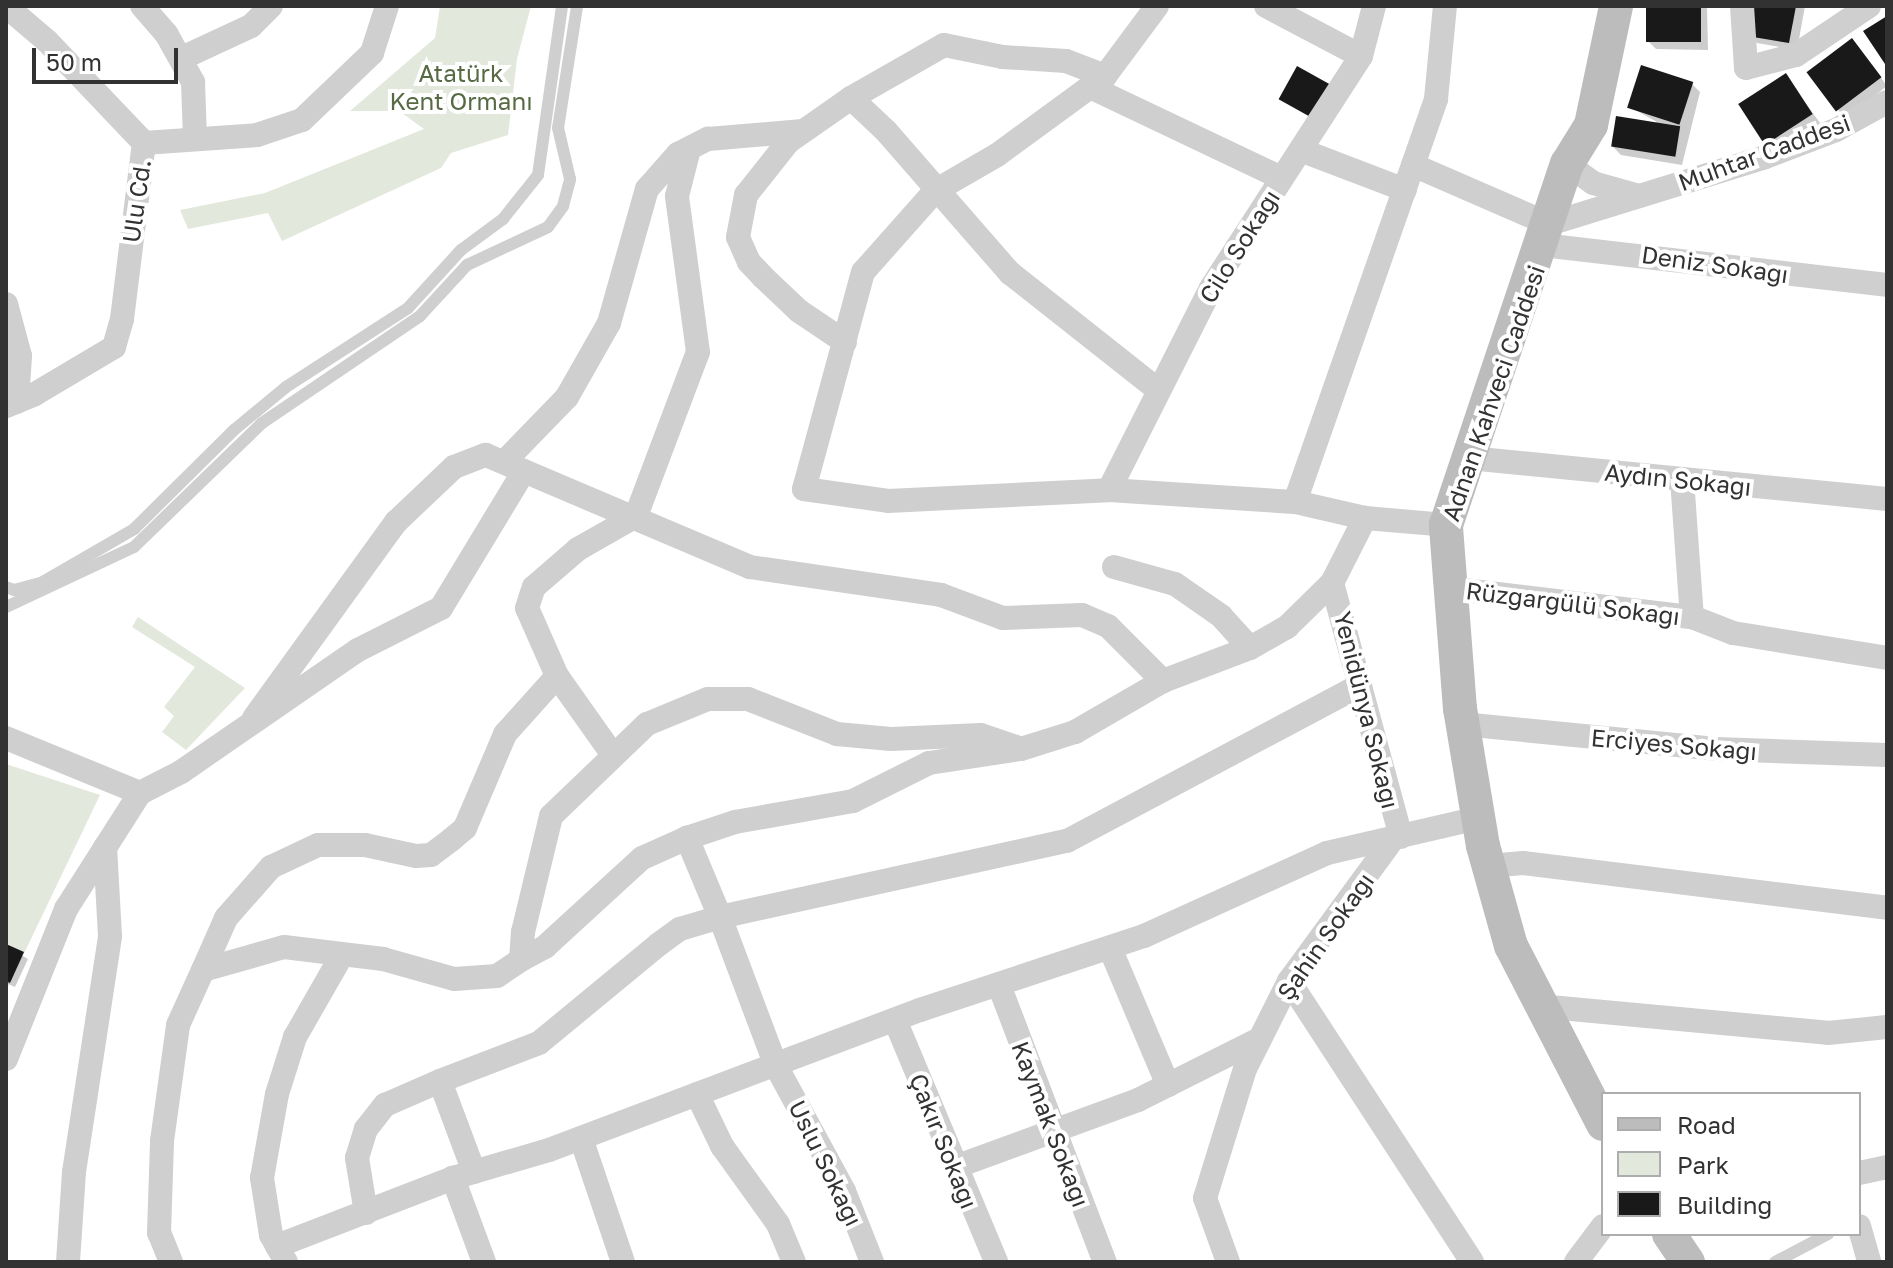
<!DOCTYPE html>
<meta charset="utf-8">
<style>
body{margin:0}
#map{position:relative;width:1893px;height:1268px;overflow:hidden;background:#fff;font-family:"Golos Text",sans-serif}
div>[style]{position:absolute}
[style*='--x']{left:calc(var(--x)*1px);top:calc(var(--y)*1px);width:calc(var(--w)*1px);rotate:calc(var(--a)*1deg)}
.green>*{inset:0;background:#e3e8dd}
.shadow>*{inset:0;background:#0003}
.building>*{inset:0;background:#191919;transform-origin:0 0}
.lane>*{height:12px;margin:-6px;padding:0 6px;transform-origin:6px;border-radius:6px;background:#cfcfcf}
.street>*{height:24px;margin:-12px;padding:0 12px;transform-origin:12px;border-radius:12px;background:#cfcfcf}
.secondary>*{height:34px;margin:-17px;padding:0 17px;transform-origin:17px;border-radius:17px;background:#bcbcbc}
span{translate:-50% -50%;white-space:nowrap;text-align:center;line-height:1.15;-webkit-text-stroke:8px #fff;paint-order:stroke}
.park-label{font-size:24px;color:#576a44}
.street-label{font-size:24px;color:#323232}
.frame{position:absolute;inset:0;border:8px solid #323232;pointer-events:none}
.legend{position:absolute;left:1601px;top:1092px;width:260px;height:144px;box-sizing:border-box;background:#fff;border:2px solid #adadad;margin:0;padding:10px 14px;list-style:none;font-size:24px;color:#323232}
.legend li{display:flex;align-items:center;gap:16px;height:40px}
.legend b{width:40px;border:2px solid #adadad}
.scale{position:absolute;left:32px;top:48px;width:146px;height:36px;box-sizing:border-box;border:4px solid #323232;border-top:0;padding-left:10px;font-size:24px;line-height:28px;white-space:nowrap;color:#323232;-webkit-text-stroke:6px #fff;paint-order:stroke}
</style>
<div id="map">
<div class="green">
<div style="clip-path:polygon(440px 6px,531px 6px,517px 59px,508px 135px,451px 153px,441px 168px,282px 241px,268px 213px,188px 229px,180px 210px,265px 193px,424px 129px,399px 111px,350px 111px,435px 38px)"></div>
<div style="clip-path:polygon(138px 617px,245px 688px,186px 750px,162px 732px,174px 716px,164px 707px,195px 667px,132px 627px)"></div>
<div style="clip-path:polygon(6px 764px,100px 795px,6px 991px)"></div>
</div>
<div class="shadow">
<div style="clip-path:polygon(1648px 6px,1707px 6px,1708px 50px,1656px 49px,1648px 41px)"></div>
<div style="clip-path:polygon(1754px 6px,1805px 6px,1797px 50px,1757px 43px,1749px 35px)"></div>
<div style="clip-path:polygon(1860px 49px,1887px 86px,1846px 118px,1838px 110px)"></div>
<div style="clip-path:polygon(1786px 76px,1820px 123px,1775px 152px,1767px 144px)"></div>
<div style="clip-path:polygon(1692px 84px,1700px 92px,1682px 165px,1621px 155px,1613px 147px,1657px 122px,1630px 107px)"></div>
<div style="clip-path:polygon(6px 946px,28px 959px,15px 987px,6px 983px)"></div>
</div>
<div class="building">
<div style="left:1646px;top:6px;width:55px;height:36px"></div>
<div style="clip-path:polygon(1752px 6px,1796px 6px,1789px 43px,1747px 36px)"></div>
<div style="clip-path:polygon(1887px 16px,1887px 67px,1863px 31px)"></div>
<div style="left:1852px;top:38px;width:49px;height:57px;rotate:53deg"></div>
<div style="left:1641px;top:65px;width:55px;height:45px;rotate:18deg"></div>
<div style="left:1297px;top:66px;width:39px;height:38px;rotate:29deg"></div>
<div style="left:1786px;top:73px;width:49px;height:57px;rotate:57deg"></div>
<div style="left:1616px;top:116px;width:65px;height:31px;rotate:9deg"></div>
<div style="clip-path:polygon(6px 944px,24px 952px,10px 983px,6px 981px)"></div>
</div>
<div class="lane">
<div style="--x:6;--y:587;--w:9;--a:21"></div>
<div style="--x:14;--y:590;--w:28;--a:-15"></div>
<div style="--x:41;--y:583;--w:108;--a:-30.1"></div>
<div style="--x:134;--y:529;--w:141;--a:-44.7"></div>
<div style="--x:234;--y:430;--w:67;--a:-39.6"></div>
<div style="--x:286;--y:387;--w:145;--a:-32.9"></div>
<div style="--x:408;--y:308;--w:79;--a:-47.6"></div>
<div style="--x:461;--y:250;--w:52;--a:-36.4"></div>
<div style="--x:503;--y:219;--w:56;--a:-51.5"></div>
<div style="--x:538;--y:175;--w:171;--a:-81.9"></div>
<div style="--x:6;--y:607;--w:141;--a:-25.1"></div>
<div style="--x:134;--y:547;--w:178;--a:-44.1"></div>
<div style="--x:262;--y:423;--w:191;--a:-34.1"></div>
<div style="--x:420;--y:316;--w:69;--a:-47.3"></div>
<div style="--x:467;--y:265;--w:89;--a:-25.1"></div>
<div style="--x:548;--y:227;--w:26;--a:-54"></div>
<div style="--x:563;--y:206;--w:28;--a:-75"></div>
<div style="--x:570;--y:179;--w:52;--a:-103.2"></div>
<div style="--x:558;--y:128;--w:123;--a:-81.1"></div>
<div style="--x:1775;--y:1262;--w:60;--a:-27.8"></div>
</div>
<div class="street">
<div style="--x:6;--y:6;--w:54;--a:40.5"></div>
<div style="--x:47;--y:41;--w:141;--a:46.4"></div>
<div style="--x:142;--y:6;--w:38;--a:49"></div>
<div style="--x:167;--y:35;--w:54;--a:61"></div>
<div style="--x:193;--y:82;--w:57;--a:88"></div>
<div style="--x:1157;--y:6;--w:87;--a:126.6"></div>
<div style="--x:1105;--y:76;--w:134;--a:143.8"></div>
<div style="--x:997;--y:155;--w:72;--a:149.9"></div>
<div style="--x:935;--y:191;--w:108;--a:131.6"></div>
<div style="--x:863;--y:272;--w:225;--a:105.2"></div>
<div style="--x:804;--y:489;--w:85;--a:8.1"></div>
<div style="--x:888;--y:501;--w:221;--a:-2.8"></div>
<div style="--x:1109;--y:490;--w:186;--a:3.7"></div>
<div style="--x:1266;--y:6;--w:107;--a:27.8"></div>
<div style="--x:1742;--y:6;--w:62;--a:86.3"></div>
<div style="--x:1746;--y:68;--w:52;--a:-14.6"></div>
<div style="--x:1796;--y:55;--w:88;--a:-33.9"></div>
<div style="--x:182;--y:58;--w:76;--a:-24.9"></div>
<div style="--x:251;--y:26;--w:28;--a:-45"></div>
<div style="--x:1090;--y:87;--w:212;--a:25.4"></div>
<div style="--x:851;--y:98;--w:107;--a:-29.7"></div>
<div style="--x:944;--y:45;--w:60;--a:11.5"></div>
<div style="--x:1003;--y:57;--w:63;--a:3.6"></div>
<div style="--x:1066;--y:61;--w:42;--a:21"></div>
<div style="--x:1303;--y:151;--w:109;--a:20.9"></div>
<div style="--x:1567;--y:164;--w:32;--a:36"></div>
<div style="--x:1593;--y:183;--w:48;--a:15.8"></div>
<div style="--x:1413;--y:165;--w:148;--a:23.5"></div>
<div style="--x:1549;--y:224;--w:226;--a:-17.2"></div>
<div style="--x:1765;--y:157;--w:76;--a:-20.8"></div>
<div style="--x:1836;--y:130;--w:58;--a:-28.8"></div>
<div style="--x:1542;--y:245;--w:347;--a:6.6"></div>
<div style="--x:6;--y:304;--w:54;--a:74.9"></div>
<div style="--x:20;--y:356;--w:46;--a:93.7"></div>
<div style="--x:845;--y:342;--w:55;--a:-146"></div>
<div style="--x:799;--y:311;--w:50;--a:-136.6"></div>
<div style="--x:763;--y:277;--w:21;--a:-133"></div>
<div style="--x:749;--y:262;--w:27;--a:-114"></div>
<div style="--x:738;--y:237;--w:43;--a:-79.2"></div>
<div style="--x:746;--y:195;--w:68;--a:-51.6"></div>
<div style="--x:788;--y:142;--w:77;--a:-34.9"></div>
<div style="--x:851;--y:98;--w:48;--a:43.3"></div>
<div style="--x:886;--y:131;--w:189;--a:48.9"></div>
<div style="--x:1010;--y:273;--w:187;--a:38.3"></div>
<div style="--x:6;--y:406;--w:31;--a:-22"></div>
<div style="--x:35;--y:394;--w:92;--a:-30.7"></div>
<div style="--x:114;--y:347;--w:29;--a:-74"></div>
<div style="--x:122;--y:319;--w:177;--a:-82.9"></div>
<div style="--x:144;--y:143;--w:113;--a:-4"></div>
<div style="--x:257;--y:135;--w:47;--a:-18.4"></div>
<div style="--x:302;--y:120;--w:97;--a:-43.7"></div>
<div style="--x:372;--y:53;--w:49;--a:-72.3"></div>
<div style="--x:1469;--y:458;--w:420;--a:5.6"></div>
<div style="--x:507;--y:459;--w:86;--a:-45.9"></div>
<div style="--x:567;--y:397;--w:85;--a:-60.4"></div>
<div style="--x:609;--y:323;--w:139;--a:-74.2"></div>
<div style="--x:647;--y:189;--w:47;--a:-48.5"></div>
<div style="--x:678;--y:154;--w:34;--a:-27"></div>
<div style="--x:708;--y:139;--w:95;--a:-4.8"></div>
<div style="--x:1682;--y:479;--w:138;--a:85.9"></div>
<div style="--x:1109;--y:490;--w:226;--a:-63.2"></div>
<div style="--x:1211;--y:288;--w:276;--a:-57.1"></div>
<div style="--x:1361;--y:56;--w:52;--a:-75.4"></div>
<div style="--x:1365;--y:518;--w:81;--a:4.9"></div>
<div style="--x:1114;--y:567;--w:63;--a:15.6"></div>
<div style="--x:1175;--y:584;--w:56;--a:34.8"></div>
<div style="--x:1221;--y:616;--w:43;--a:47.8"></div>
<div style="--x:1332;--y:583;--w:263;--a:74.8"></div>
<div style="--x:1447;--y:588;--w:247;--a:6.8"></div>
<div style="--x:1692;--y:617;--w:44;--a:21.3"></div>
<div style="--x:1733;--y:633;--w:156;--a:9.2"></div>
<div style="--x:557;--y:676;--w:97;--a:54.7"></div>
<div style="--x:254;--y:718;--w:242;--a:-54.1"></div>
<div style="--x:396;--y:522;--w:80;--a:-43.5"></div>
<div style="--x:454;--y:467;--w:34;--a:-21"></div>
<div style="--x:486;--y:455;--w:287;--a:23"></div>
<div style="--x:750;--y:567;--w:193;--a:8.3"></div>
<div style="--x:941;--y:595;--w:66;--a:20.4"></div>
<div style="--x:1003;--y:618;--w:79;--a:-2.2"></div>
<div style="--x:1082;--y:615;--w:28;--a:23"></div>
<div style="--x:1108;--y:626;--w:78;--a:45"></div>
<div style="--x:1163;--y:681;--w:93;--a:-20.8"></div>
<div style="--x:1250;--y:648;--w:43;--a:-29.6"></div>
<div style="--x:1287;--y:627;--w:63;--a:-44.4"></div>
<div style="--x:1332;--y:583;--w:73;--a:-63.1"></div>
<div style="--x:1365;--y:518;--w:72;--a:-167.1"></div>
<div style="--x:1295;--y:502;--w:427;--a:-70.7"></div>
<div style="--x:1436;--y:99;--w:93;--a:-84.5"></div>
<div style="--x:1462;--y:724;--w:255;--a:5.6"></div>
<div style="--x:1716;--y:749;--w:171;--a:2"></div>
<div style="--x:6;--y:738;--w:145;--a:22.3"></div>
<div style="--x:687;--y:838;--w:49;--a:156"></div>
<div style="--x:642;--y:858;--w:132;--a:137.5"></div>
<div style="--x:545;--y:947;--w:27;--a:152"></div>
<div style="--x:521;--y:960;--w:28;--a:-86"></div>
<div style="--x:523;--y:932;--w:119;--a:-76.4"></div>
<div style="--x:551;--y:816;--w:133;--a:-43.8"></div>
<div style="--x:647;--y:724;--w:66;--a:-22.3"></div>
<div style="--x:708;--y:699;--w:40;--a:0"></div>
<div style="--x:748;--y:699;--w:96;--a:21.5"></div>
<div style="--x:837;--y:734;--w:54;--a:5.3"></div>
<div style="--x:891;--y:739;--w:90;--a:-2.5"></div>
<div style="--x:981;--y:735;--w:39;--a:19"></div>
<div style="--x:1489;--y:866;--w:34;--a:-5"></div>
<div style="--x:1523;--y:863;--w:367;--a:7"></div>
<div style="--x:1110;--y:948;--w:149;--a:67.1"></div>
<div style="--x:203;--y:970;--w:57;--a:-66.1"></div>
<div style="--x:226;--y:918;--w:68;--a:-48.6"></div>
<div style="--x:271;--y:867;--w:52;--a:-25.1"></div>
<div style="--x:318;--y:845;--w:47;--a:0"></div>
<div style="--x:365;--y:845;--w:52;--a:12.2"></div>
<div style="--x:416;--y:856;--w:15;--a:-4"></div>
<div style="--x:431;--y:855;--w:26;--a:-37"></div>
<div style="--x:452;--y:839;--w:17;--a:-40"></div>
<div style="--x:465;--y:828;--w:102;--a:-66.9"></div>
<div style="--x:505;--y:734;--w:78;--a:-48.1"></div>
<div style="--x:557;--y:676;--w:74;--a:-113.8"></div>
<div style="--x:527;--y:608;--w:22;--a:-72"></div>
<div style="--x:534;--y:587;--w:58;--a:-40.8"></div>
<div style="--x:578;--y:549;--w:67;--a:-29.6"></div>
<div style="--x:636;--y:516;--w:175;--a:-69.3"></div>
<div style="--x:698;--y:352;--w:157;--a:-97.7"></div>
<div style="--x:677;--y:196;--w:49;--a:-75.7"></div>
<div style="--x:1289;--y:981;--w:335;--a:56.9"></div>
<div style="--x:999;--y:985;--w:297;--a:69.1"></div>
<div style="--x:1539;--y:1006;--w:290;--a:5.3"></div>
<div style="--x:1828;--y:1033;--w:59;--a:-5.8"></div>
<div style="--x:895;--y:1020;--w:262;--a:67.3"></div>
<div style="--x:6;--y:1059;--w:162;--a:-68.2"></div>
<div style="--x:66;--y:909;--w:138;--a:-57.5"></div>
<div style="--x:140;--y:793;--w:46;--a:-27.1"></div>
<div style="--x:181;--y:772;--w:215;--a:-34.6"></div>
<div style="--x:358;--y:650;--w:93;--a:-26.8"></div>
<div style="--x:441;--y:608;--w:160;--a:-58.8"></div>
<div style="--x:697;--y:1094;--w:58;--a:64.3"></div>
<div style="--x:722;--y:1146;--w:96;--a:54.3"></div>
<div style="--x:778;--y:1224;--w:41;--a:67.2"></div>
<div style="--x:581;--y:1138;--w:131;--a:71.3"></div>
<div style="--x:955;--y:1167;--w:195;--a:-20.1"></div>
<div style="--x:1138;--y:1100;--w:136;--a:-26.6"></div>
<div style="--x:474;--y:1172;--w:97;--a:-110.5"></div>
<div style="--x:440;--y:1081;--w:106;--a:-21"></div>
<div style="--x:539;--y:1043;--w:156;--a:-39.5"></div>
<div style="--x:659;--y:944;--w:26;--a:-36"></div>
<div style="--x:680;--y:929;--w:42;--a:-16.7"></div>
<div style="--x:720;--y:917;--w:86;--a:-112.7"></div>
<div style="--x:687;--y:838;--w:51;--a:-18.4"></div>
<div style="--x:735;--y:822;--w:120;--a:-10.1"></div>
<div style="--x:853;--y:801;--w:85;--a:-26.6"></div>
<div style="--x:929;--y:763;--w:93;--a:-8.7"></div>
<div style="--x:1021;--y:749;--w:57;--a:-17.5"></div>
<div style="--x:1075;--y:732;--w:102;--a:-30.1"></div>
<div style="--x:1859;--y:1173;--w:29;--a:-12"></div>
<div style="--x:366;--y:1213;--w:56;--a:-99.3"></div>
<div style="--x:357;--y:1158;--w:30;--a:-73"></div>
<div style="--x:366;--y:1129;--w:31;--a:-52"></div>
<div style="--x:385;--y:1105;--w:60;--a:-23.6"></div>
<div style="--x:1859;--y:1226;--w:37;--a:74"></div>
<div style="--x:277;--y:1246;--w:189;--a:-21.1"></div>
<div style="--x:68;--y:1262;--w:90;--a:-86.2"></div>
<div style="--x:74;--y:1172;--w:239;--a:-81.3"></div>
<div style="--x:110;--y:936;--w:89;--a:-93.2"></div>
<div style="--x:171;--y:1262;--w:31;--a:-112"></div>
<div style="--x:159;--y:1233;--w:92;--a:-88.1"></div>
<div style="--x:162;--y:1141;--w:117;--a:-82.1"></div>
<div style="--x:178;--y:1025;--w:60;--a:-65.6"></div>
<div style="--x:203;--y:970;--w:84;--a:-15.9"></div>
<div style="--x:284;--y:947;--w:100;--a:6.9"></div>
<div style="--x:383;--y:959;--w:74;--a:15.7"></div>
<div style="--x:454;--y:979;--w:43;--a:-4"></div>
<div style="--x:497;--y:976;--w:29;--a:-34"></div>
<div style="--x:286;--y:1262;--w:31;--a:-119"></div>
<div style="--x:271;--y:1235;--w:58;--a:-99"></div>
<div style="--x:262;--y:1178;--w:85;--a:-79.9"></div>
<div style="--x:277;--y:1094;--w:60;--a:-72.5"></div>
<div style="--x:295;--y:1037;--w:95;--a:-60.2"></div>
<div style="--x:484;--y:1262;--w:90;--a:-110.3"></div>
<div style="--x:453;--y:1178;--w:100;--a:-16.3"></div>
<div style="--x:549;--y:1150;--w:397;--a:-20.7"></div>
<div style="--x:920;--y:1010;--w:236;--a:-18.3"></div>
<div style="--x:1144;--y:936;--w:201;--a:-24.4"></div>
<div style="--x:1327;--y:853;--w:156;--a:-13"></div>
<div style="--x:872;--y:1262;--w:76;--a:-111.5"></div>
<div style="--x:844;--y:1191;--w:142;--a:-118.5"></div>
<div style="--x:776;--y:1066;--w:159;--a:-110.6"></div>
<div style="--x:720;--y:917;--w:355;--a:-12.4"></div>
<div style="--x:1067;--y:841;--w:331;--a:-28"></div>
<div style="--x:1228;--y:1262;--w:68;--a:-109.8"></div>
<div style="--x:1205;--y:1198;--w:135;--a:-72.8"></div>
<div style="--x:1245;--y:1069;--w:98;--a:-63.4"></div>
<div style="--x:1289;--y:981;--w:176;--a:-53.8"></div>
<div style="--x:1576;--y:1262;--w:45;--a:-53.1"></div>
</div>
<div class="secondary">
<div style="--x:1603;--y:1124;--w:200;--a:-117.3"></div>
<div style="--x:1511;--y:946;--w:104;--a:-105.6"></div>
<div style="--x:1483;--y:846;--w:139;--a:-99.5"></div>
<div style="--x:1460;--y:709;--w:185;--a:-94.4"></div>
<div style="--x:1446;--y:525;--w:381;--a:-71.5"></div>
<div style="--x:1567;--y:164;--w:46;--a:-58.4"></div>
<div style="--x:1591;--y:125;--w:122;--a:-78.1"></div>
<div style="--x:1669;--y:1234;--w:34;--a:56"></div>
</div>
<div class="park-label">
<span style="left:461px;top:87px">Atatürk<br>Kent Ormanı</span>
</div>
<div class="street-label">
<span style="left:1764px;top:152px;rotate:-20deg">Muhtar Caddesi</span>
<span style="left:136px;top:201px;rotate:-82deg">Ulu Cd.</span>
<span style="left:1239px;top:246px;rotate:-58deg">Cilo Sokağı</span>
<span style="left:1715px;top:264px;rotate:8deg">Deniz Sokağı</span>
<span style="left:1493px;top:393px;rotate:-71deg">Adnan Kahveci Caddesi</span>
<span style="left:1678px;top:479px;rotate:6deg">Aydın Sokağı</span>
<span style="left:1573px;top:603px;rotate:7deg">Rüzgargülü Sokağı</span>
<span style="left:1367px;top:710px;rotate:76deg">Yenidünya Sokağı</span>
<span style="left:1674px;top:744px;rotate:5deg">Erciyes Sokağı</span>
<span style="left:1325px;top:936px;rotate:-55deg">Şahin Sokağı</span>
<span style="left:1051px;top:1124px;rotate:69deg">Kaymak Sokağı</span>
<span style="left:944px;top:1141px;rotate:68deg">Çakır Sokağı</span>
<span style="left:826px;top:1163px;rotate:64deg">Uslu Sokağı</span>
</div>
<div class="frame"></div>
<ul class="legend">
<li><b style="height:10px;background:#bcbcbc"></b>Road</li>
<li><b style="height:22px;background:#e3e8dd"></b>Park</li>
<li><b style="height:22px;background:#191919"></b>Building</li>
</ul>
<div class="scale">50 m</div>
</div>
